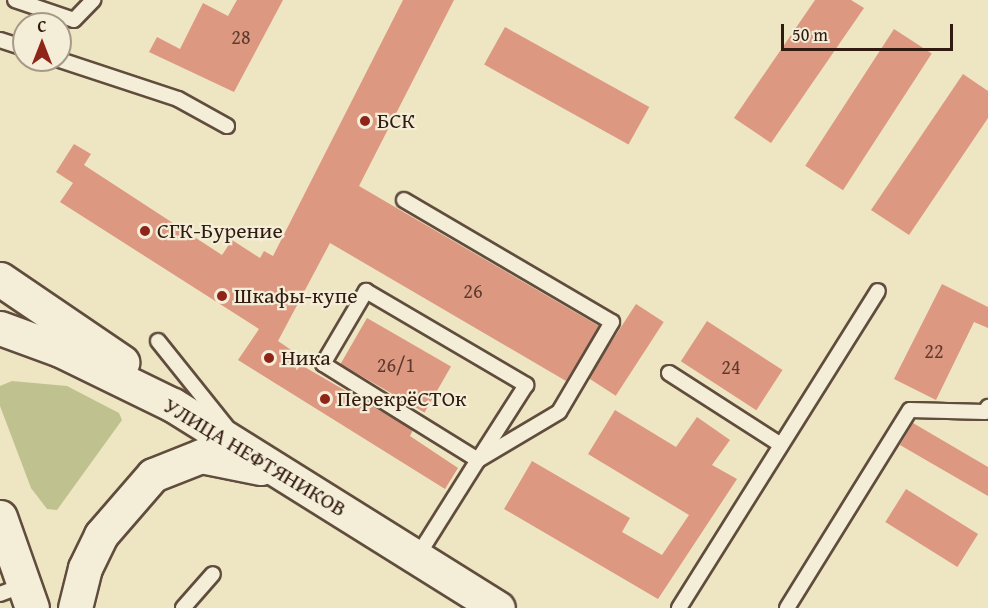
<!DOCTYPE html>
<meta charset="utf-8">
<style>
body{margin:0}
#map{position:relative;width:988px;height:608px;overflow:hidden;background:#eee5c3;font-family:"Gentium Book Plus",serif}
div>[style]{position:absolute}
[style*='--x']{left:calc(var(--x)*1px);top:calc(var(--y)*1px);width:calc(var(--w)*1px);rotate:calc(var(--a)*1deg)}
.green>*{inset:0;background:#bfc28f}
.building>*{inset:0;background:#dd9881;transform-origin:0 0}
.roads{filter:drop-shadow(2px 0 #604d3d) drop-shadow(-2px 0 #604d3d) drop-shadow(0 2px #604d3d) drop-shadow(0 -2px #604d3d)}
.lane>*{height:14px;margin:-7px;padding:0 7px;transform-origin:7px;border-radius:7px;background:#f4eed8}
.secondary>*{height:33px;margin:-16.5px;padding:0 16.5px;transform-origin:16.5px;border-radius:16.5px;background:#f4eed8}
.dots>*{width:16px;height:16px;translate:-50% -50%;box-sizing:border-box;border:3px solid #f4eed8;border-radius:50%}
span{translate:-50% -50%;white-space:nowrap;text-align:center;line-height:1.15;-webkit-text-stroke:4.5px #f4eed8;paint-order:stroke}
.number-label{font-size:20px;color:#5c3a2c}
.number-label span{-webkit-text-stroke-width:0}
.poi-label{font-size:22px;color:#311a10}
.left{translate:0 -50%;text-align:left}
.street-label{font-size:22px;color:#311a10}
.north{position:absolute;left:12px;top:12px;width:60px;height:60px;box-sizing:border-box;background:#f4eed8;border:2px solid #a69988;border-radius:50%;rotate:0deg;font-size:16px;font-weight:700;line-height:24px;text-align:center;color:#311a10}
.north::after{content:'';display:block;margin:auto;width:21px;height:27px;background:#8f2418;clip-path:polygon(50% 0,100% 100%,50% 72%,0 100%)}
.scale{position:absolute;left:781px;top:24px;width:172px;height:27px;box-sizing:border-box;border:3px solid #311a10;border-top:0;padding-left:8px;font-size:18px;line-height:21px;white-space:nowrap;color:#311a10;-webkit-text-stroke:4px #f4eed8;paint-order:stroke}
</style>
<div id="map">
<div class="green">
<div style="clip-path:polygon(12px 381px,67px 386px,119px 413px,122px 420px,57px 510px,47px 509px,31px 488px,0 406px,0 386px)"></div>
</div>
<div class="building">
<div style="clip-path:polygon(237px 0,283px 0,234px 92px,149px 52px,157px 37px,180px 49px,203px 3px,228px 16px)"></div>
<div style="clip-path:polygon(403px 0,454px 0,359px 186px,599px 326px,566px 381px,330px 243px,278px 341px,300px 356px,296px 362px,413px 430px,410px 436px,458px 468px,445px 489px,238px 360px,259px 329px,60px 202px,73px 183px,56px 172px,74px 144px,91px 154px,84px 165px,222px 255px,232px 240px,260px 258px,264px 251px,273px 256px)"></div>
<div style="clip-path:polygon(815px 0,851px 0,864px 8px,771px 143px,734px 118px)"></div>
<div style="left:505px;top:27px;width:165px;height:43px;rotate:29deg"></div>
<div style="left:894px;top:29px;width:45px;height:163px;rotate:33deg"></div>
<div style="clip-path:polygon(963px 74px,988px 91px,988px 118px,909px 235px,871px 210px)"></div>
<div style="clip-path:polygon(942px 284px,988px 307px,988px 328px,974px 322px,936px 400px,894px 379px)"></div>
<div style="left:636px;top:304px;width:33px;height:88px;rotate:33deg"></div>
<div style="left:367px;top:318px;width:97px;height:53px;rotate:30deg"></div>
<div style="left:707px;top:321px;width:90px;height:48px;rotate:33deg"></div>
<div style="clip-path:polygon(615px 410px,676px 447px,697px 417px,730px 440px,712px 465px,737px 479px,658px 599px,504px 509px,532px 461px,630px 518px,622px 532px,662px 555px,689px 515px,588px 454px)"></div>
<div style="clip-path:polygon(913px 423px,988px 467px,988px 496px,900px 445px)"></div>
<div style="left:906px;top:489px;width:85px;height:39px;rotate:32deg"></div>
</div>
<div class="roads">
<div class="lane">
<div style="--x:15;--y:0;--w:62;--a:18.7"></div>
<div style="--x:74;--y:20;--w:28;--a:-46"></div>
<div style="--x:0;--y:40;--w:25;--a:18"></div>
<div style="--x:60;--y:60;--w:124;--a:18.3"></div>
<div style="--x:178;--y:99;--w:56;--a:28.9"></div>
<div style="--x:404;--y:200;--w:241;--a:30.4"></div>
<div style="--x:612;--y:322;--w:104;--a:120.5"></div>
<div style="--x:559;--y:412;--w:94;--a:149.3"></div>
<div style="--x:478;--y:460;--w:182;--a:-148.2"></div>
<div style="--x:323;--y:364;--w:85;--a:-59.5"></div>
<div style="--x:366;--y:291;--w:186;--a:30.4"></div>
<div style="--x:526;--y:385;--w:89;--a:122.6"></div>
<div style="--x:478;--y:460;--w:115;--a:122.2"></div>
<div style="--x:158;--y:341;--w:109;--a:51.3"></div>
<div style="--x:669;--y:373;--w:133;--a:32.7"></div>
<div style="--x:0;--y:594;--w:26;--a:-21"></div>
<div style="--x:183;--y:608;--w:45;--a:-48.6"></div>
<div style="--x:679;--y:608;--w:374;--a:-57.9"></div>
<div style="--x:787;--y:608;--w:233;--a:-58.2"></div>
<div style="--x:910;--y:410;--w:75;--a:1.5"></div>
<div style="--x:985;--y:412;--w:6;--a:-59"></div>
</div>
<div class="secondary">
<div style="--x:0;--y:279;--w:148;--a:34.2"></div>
<div style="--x:0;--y:328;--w:64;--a:20.1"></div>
<div style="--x:60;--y:350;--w:126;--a:26"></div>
<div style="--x:173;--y:405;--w:383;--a:32"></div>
<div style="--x:0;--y:517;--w:96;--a:70.6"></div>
<div style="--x:75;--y:608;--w:41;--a:-76"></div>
<div style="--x:85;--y:568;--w:37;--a:-64"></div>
<div style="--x:101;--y:535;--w:79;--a:-49.1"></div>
<div style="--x:153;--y:475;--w:52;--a:-21.6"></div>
<div style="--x:201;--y:456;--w:61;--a:11.3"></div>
</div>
</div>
<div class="dots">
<div style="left:365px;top:121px;background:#8f2418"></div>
<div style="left:145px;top:231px;background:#8f2418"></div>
<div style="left:222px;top:296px;background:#8f2418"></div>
<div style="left:269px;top:358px;background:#8f2418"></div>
<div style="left:325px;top:399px;background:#8f2418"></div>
</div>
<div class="number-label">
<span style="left:241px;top:36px">28</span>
<span style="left:473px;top:290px">26</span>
<span style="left:934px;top:350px">22</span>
<span style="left:396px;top:364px">26/1</span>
<span style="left:731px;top:366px">24</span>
</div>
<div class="poi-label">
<span class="left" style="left:377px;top:121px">БСК</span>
<span class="left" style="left:157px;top:231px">СГК-Бурение</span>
<span class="left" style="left:234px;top:296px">Шкафы-купе</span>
<span class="left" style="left:281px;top:358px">Ника</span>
<span class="left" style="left:337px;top:399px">ПерекрёСТОк</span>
</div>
<div class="street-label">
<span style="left:255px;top:457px;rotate:31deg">УЛИЦА НЕФТЯНИКОВ</span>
</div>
<div class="north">С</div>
<div class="scale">50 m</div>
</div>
